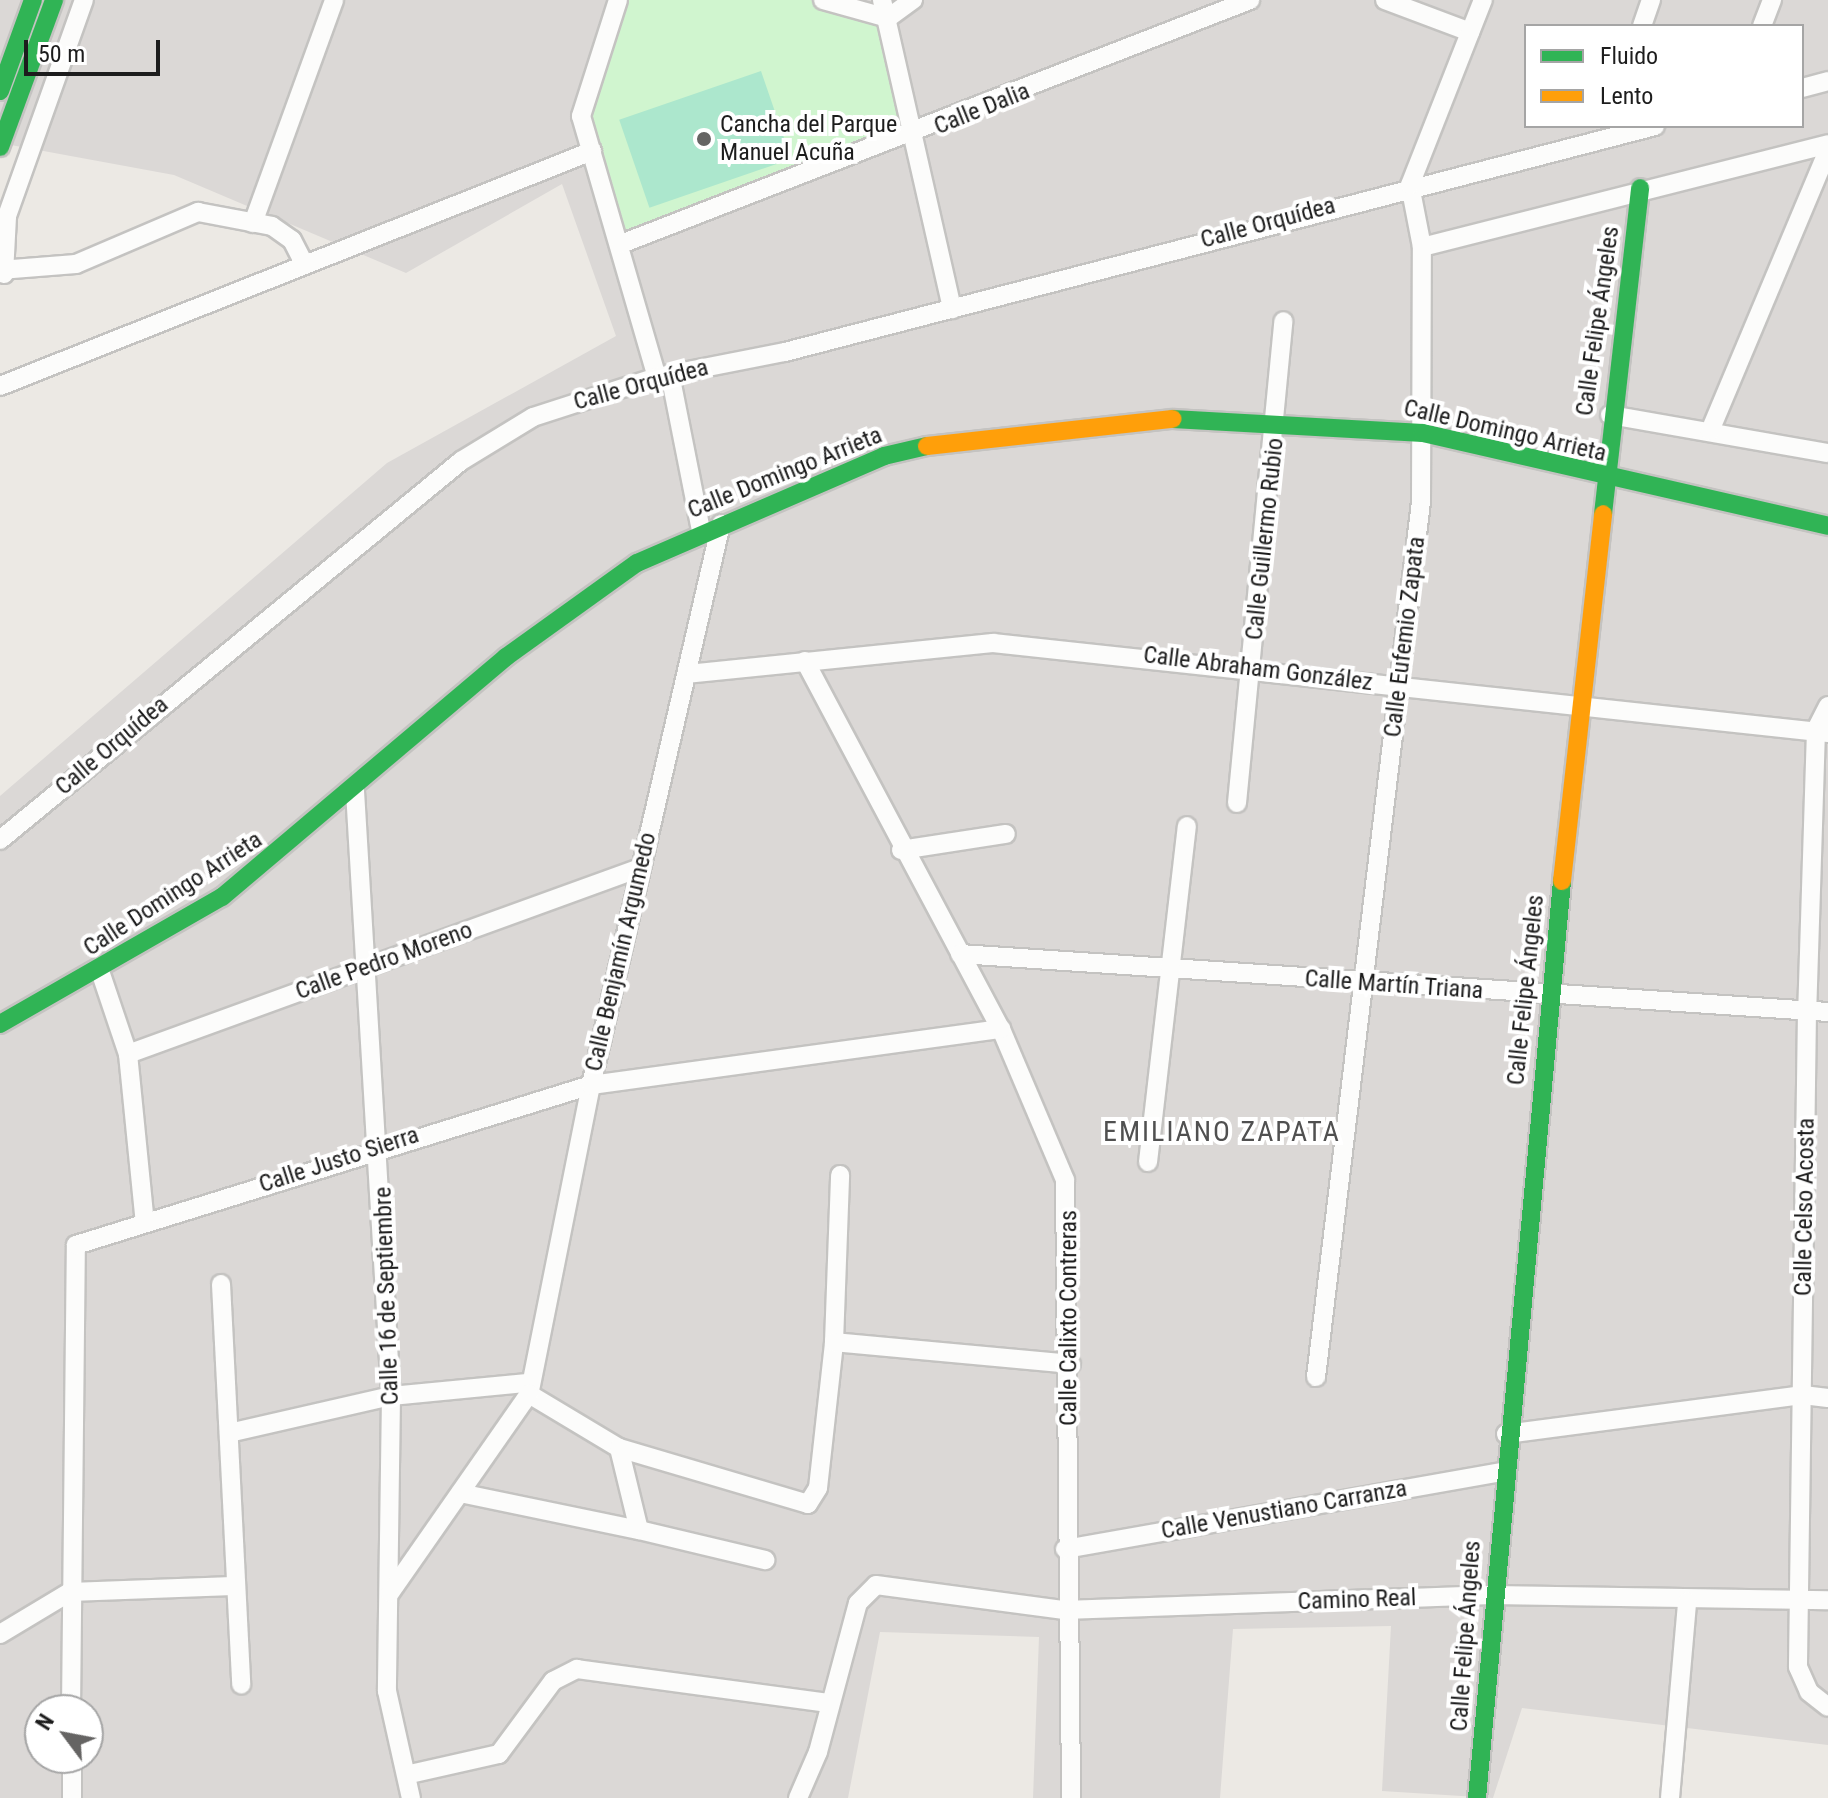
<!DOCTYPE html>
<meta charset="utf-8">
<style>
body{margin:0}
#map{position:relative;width:1828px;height:1798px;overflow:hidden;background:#ece9e4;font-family:"Roboto Condensed",sans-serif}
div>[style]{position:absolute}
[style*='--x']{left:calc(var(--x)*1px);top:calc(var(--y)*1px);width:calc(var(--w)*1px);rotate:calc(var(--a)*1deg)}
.residential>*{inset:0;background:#dbd8d6}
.park>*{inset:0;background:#d0f5cf}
.pitch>*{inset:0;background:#ace7cd;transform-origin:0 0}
.roads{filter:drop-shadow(2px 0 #c4c3c1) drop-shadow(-2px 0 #c4c3c1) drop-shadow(0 2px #c4c3c1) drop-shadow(0 -2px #c4c3c1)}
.street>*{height:18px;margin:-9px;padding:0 9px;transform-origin:9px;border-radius:9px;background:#fcfcfb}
.fast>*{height:18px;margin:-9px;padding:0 9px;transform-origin:9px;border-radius:9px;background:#30b455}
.slow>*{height:18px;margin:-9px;padding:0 9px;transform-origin:9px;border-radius:9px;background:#ff9f0a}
.dots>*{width:22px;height:22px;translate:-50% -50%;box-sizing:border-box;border:4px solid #fff;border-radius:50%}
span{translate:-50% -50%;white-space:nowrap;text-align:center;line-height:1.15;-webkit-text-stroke:8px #fff;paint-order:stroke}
.street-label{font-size:24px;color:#1d1d1d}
.poi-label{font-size:24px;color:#1d1d1d}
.left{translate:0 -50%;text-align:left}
.quarter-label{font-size:28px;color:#505050;letter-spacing:2px}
.legend{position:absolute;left:1524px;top:24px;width:280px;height:104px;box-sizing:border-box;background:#fff;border:2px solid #a5a5a5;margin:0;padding:10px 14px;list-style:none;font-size:24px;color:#1d1d1d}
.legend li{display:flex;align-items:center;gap:16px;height:40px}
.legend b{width:40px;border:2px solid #a5a5a5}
.north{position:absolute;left:24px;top:1694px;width:80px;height:80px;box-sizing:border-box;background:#fff;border:2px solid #a5a5a5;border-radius:50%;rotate:302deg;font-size:22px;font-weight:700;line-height:32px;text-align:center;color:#1d1d1d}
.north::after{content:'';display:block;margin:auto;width:28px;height:36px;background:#656463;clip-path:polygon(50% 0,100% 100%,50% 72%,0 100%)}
.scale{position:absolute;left:24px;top:40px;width:136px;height:36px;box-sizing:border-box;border:4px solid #1d1d1d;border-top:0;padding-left:10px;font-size:24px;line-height:28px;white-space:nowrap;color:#1d1d1d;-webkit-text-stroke:6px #fff;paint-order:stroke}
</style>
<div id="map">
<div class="residential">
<div style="clip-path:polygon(evenodd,0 0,1828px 0,1828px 1745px,1522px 1708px,1493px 1798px,1382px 1791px,1391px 1626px,1233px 1629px,1220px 1798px,1033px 1798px,1039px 1637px,880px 1632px,848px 1798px,0 1798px,0 796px,387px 463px,616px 336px,562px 184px,406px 273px,174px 175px,0 143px,0 0,1526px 26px,1802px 26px,1802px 126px,1526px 126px,1526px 26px,0 0,40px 1710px,88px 1710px,88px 1758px,40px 1758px,40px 1710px)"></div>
</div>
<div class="park">
<div style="clip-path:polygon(625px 0,810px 0,879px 23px,907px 132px,625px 236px,587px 117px)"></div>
</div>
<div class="pitch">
<div style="left:761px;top:71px;width:93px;height:150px;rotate:71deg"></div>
</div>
<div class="roads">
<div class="street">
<div style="--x:618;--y:0;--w:122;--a:107.7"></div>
<div style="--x:581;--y:116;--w:272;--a:73.8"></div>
<div style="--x:823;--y:0;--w:67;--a:15.5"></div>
<div style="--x:882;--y:0;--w:317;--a:77.2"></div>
<div style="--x:1385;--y:0;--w:91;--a:20.6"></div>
<div style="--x:888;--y:18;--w:31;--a:-36"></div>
<div style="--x:1642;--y:26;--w:28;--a:-71"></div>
<div style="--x:1762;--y:26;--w:28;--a:-69"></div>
<div style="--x:1802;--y:88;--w:27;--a:-15"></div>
<div style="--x:253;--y:223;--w:237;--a:-70"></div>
<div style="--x:621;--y:244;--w:675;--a:-21.2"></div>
<div style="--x:1422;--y:247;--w:419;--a:-14.2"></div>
<div style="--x:0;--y:270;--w:76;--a:-4.5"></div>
<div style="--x:76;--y:264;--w:133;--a:-23.1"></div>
<div style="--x:198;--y:212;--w:75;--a:10.7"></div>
<div style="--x:272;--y:226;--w:24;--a:35"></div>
<div style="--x:292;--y:240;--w:28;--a:63"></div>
<div style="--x:4;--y:274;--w:58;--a:-87"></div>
<div style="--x:7;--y:216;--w:229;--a:-70.4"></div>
<div style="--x:670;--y:374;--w:159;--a:78.8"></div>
<div style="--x:0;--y:386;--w:637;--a:-21.65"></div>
<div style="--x:1610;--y:415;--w:221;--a:9.9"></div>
<div style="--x:1710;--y:431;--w:305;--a:-67.2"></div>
<div style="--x:721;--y:524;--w:576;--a:103.05"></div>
<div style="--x:591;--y:1085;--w:315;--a:101.3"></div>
<div style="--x:529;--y:1394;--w:105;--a:31"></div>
<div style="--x:619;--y:1448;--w:197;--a:16.5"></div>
<div style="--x:808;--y:1504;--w:19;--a:-58"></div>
<div style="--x:818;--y:1488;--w:147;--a:-83.7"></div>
<div style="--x:834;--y:1342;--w:167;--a:-87.9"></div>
<div style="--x:805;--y:661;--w:417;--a:62"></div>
<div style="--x:1001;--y:1029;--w:164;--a:67"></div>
<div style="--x:1065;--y:1180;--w:618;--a:89.44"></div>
<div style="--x:687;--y:674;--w:308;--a:-5.8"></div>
<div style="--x:993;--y:643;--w:840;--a:6.15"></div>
<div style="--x:1828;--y:706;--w:27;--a:117"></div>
<div style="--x:1816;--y:730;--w:281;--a:91.8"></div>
<div style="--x:1807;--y:1011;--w:656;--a:90.79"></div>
<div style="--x:1798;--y:1667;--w:27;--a:66"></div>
<div style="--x:1809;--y:1692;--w:24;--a:38"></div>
<div style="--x:355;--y:791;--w:606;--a:86.59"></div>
<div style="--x:391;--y:1396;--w:295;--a:90.8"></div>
<div style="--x:387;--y:1691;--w:110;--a:77.4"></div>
<div style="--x:1237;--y:803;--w:484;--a:-84.5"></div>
<div style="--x:0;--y:840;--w:597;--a:-39.42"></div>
<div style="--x:461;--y:461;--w:84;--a:-31.4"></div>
<div style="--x:533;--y:417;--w:130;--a:-17.9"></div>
<div style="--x:657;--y:377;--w:130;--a:-11.1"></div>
<div style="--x:785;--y:352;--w:899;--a:-14.56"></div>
<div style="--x:901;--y:850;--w:106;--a:-8.7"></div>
<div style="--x:960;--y:954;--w:870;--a:3.82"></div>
<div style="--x:100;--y:971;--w:88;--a:71.4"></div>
<div style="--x:128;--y:1054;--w:170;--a:84.3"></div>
<div style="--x:128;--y:1054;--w:545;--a:-19.97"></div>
<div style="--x:1148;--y:1162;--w:338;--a:-83.4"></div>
<div style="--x:221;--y:1284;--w:401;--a:87.1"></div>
<div style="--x:834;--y:1342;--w:238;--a:5.3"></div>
<div style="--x:1316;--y:1377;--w:882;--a:-83.16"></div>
<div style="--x:1421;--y:501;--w:254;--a:-89.8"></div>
<div style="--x:1422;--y:247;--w:63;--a:-101"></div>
<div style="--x:1410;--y:185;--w:199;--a:-68.5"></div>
<div style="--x:229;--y:1433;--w:166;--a:-12.9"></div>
<div style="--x:391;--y:1396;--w:137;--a:-5.5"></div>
<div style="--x:1506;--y:1434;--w:300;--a:-7.5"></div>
<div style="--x:1803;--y:1395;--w:25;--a:7"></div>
<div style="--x:619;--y:1448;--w:84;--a:76.3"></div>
<div style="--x:639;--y:1530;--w:130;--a:13.4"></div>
<div style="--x:460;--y:1493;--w:183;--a:11.7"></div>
<div style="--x:1065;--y:1549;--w:445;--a:-10"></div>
<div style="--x:390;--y:1593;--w:243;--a:-55.1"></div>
<div style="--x:0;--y:1634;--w:82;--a:-31"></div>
<div style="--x:70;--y:1592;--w:163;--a:-2.1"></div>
<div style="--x:71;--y:1710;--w:465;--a:-89.4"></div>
<div style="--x:76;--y:1245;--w:539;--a:-17.26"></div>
<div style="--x:591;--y:1085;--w:414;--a:-7.8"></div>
<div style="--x:72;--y:1758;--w:40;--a:90"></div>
<div style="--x:410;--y:1774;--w:91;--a:-12.7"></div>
<div style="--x:499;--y:1754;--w:91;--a:-53.5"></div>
<div style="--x:553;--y:1681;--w:27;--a:-27"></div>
<div style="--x:577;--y:1669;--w:254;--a:7.7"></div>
<div style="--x:798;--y:1798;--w:50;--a:-66.5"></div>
<div style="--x:818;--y:1752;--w:154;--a:-75"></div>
<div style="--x:858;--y:1603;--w:25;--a:-45"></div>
<div style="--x:876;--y:1585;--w:190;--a:7.6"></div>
<div style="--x:1064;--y:1610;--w:428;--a:-2"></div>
<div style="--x:1492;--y:1595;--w:336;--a:0.9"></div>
<div style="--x:1670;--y:1798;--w:197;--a:-85"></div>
</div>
<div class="fast">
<div style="--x:0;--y:91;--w:97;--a:-70.1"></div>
<div style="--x:0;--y:147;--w:157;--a:-69.8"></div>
<div style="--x:1173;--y:419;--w:250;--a:3.2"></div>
<div style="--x:1423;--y:433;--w:416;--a:12.9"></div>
<div style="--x:1603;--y:514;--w:328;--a:-83.5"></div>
<div style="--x:0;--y:1024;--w:256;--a:-29.8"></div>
<div style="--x:222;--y:897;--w:372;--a:-40.2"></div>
<div style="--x:506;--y:657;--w:161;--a:-35.7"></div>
<div style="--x:637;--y:563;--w:269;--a:-23.4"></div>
<div style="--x:884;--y:456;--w:44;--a:-13.1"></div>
<div style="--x:1477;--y:1798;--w:921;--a:-84.7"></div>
</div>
<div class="slow">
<div style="--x:927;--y:446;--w:247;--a:-6.3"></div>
<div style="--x:1562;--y:881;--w:369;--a:-83.6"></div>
</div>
</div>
<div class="dots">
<div style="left:704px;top:139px;background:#656463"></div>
</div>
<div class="street-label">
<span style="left:982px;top:109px;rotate:-22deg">Calle Dalia</span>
<span style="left:1268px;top:223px;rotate:-15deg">Calle Orquídea</span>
<span style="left:1598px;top:321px;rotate:-82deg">Calle Felipe Ángeles</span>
<span style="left:641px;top:385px;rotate:-15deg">Calle Orquídea</span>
<span style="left:1505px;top:431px;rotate:13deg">Calle Domingo Arrieta</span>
<span style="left:785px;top:473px;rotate:-22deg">Calle Domingo Arrieta</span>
<span style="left:1265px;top:539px;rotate:-84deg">Calle Guillermo Rubio</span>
<span style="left:1405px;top:637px;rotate:-83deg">Calle Eufemio Zapata</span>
<span style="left:1258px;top:669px;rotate:7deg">Calle Abraham González</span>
<span style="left:112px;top:746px;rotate:-40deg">Calle Orquídea</span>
<span style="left:173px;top:894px;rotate:-33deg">Calle Domingo Arrieta</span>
<span style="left:621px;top:952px;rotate:-77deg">Calle Benjamín Argumedo</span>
<span style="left:384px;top:961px;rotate:-20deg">Calle Pedro Moreno</span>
<span style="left:1394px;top:985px;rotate:4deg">Calle Martín Triana</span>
<span style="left:1526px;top:990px;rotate:-84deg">Calle Felipe Ángeles</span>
<span style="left:339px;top:1160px;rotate:-18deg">Calle Justo Sierra</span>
<span style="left:1805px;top:1207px;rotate:-89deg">Calle Celso Acosta</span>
<span style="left:387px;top:1296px;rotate:-92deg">Calle 16 de Septiembre</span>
<span style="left:1069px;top:1318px;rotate:-90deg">Calle Calixto Contreras</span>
<span style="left:1284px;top:1510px;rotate:-10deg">Calle Venustiano Carranza</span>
<span style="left:1357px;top:1600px;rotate:-2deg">Camino Real</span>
<span style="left:1466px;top:1636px;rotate:-86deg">Calle Felipe Ángeles</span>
</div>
<div class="poi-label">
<span class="left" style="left:720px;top:139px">Cancha del Parque<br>Manuel Acuña</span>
</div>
<div class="quarter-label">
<span style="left:1222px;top:1132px">EMILIANO ZAPATA</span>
</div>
<ul class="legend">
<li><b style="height:10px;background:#30b455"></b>Fluido</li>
<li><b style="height:10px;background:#ff9f0a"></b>Lento</li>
</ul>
<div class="north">N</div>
<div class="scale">50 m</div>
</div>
